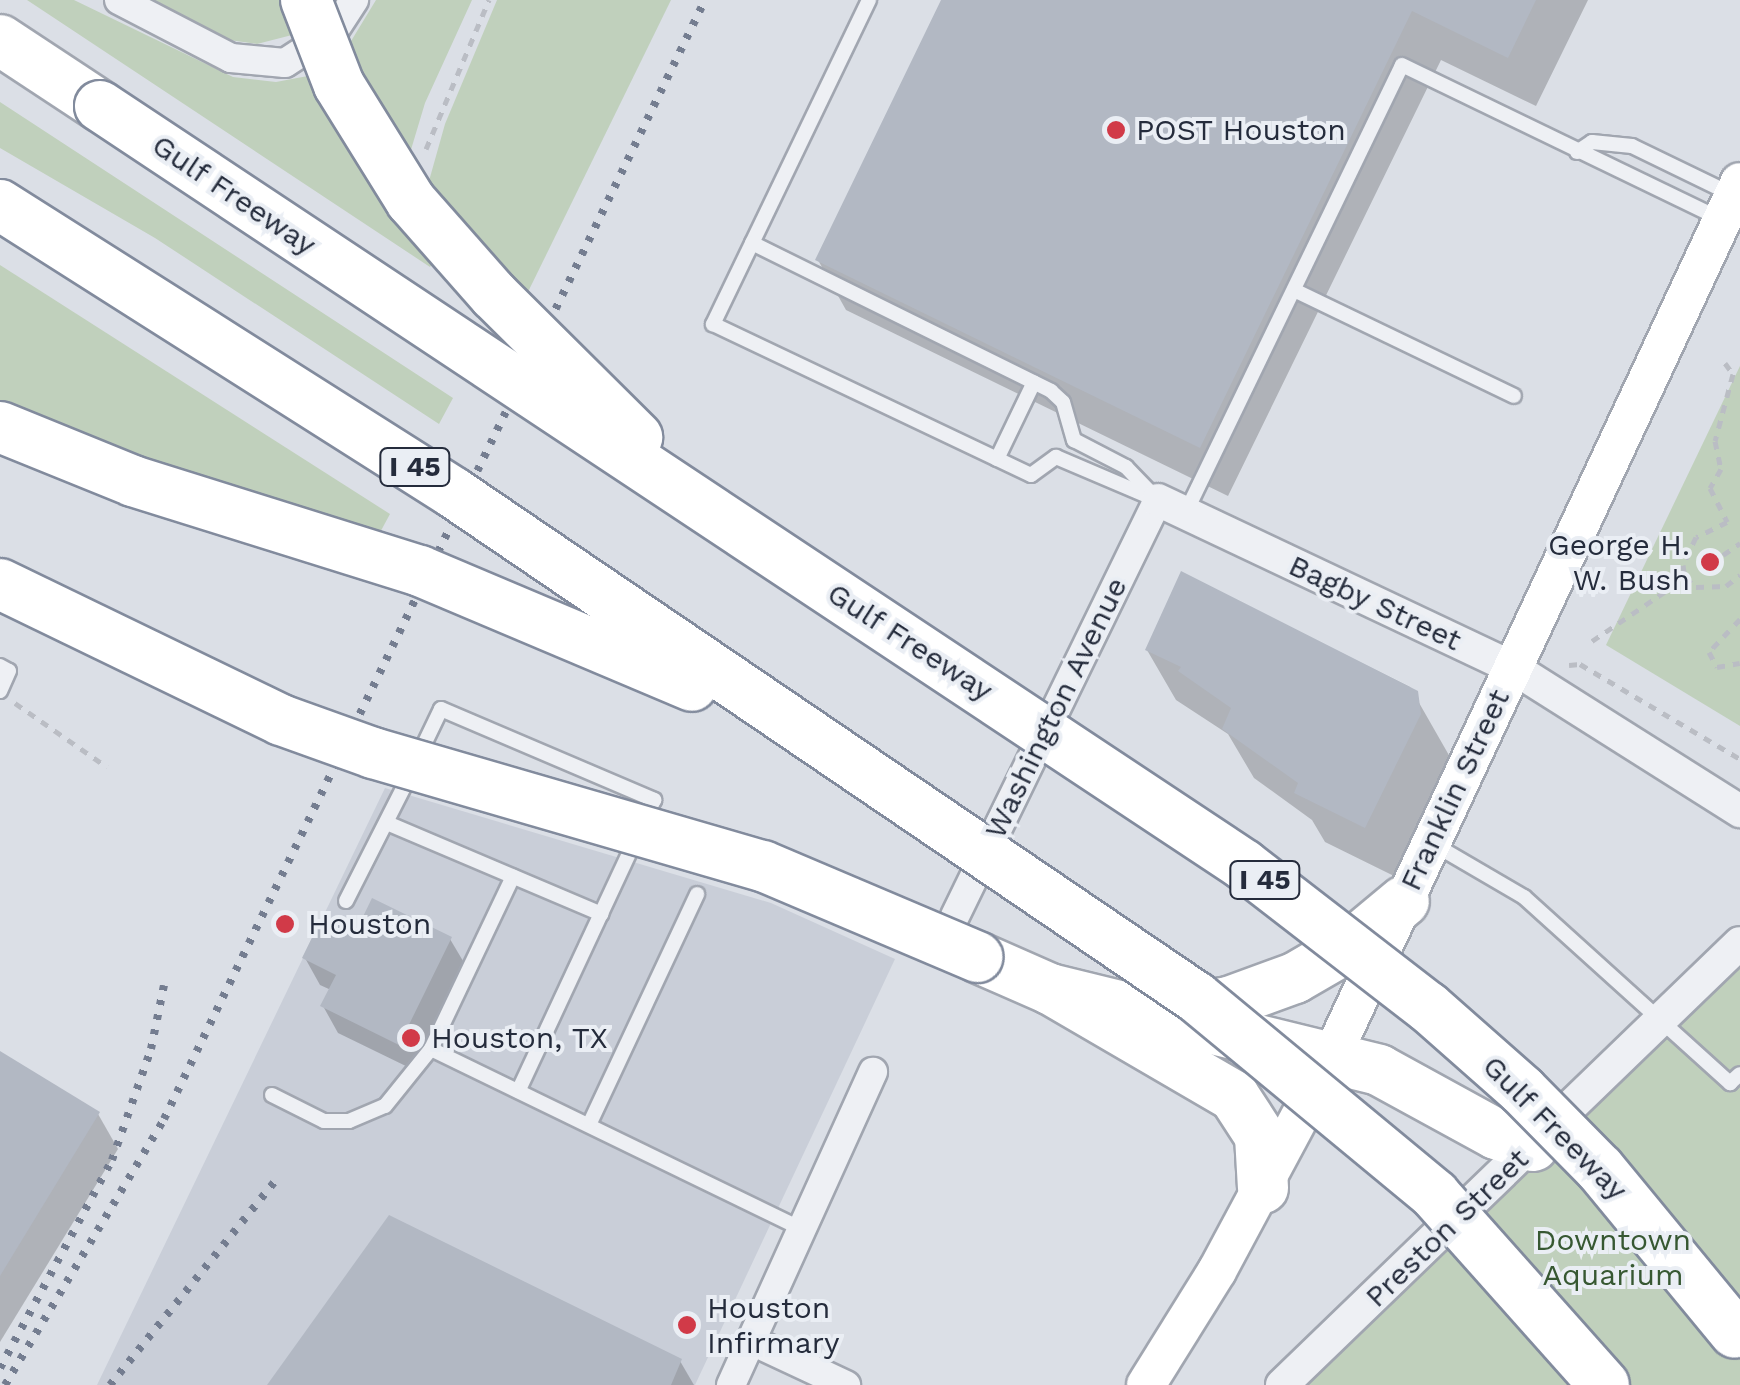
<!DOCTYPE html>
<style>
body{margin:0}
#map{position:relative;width:1740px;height:1385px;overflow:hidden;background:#dbdfe6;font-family:"Work Sans",sans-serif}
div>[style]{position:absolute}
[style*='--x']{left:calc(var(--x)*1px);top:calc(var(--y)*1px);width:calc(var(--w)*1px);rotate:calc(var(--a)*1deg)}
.built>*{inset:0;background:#c9ced8}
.green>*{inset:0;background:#c0d0bc}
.shadow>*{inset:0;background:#0003}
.building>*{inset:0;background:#b2b8c3}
.path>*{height:5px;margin-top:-2.5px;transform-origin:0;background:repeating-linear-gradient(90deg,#babdc4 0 8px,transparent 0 16px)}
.roads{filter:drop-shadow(2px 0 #a1a6b0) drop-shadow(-2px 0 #a1a6b0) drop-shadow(0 2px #a1a6b0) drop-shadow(0 -2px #a1a6b0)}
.service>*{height:14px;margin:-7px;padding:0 7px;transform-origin:7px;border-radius:7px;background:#eef0f4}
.minor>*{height:28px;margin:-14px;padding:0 14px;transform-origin:14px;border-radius:14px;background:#eef0f4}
.tertiary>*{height:32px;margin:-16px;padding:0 16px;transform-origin:16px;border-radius:16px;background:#eef0f4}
.secondary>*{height:38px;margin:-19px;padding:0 19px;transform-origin:19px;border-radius:19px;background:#fff}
.motorway>*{height:50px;margin:-25px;padding:0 25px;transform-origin:25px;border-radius:25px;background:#fff}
.rail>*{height:8px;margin-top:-4px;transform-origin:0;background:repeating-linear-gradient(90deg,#747d90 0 5px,transparent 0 15px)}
.bridges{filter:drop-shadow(2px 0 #828b9d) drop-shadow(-2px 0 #828b9d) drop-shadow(0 2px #828b9d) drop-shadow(0 -2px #828b9d)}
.motorway-bridge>*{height:50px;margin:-25px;padding:0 25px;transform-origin:25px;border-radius:25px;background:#fff}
.dots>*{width:28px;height:28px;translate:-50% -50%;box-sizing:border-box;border:5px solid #eaeef4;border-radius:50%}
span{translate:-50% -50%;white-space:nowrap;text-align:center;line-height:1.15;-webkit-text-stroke:8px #eaeef4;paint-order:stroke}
.shield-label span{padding:2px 8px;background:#eaeef4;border:2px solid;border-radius:8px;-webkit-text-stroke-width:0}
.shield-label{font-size:28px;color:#252c3c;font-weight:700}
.poi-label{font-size:30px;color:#252c3c}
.left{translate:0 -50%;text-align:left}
.right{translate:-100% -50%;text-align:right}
.street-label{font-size:30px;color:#252c3c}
.park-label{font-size:30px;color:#375832}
</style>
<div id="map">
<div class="built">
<div style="clip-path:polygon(385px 788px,771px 903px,895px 959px,695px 1385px,97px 1385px)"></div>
</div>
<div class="green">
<div style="clip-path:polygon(27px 0,74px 0,233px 77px,276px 82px,313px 75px,437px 257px,430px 267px)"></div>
<div style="clip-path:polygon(153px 0,286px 0,292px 35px,257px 44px,229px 40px)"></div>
<div style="clip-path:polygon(376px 0,472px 0,425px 103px,407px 163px,345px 51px)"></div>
<div style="clip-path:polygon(497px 0,671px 0,526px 296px,427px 188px,445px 124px)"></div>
<div style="clip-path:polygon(0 102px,453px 398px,439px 424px,155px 238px,0 148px)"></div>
<div style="clip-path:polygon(0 265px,390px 514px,377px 538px,178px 478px,0 406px)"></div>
<div style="clip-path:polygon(1740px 366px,1740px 726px,1606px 645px)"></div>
<div style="clip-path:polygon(1740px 958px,1740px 1385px,1303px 1385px)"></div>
</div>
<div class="shadow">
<div style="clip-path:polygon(944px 0,1588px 0,1536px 106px,1441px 60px,1228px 496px,846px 310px,818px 260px)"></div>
<div style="clip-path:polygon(1182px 574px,1410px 687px,1450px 757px,1394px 876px,1325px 842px,1312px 820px,1254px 778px,1228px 734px,1176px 700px,1147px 650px)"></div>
<div style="clip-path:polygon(357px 934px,450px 939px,466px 966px,414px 1070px,338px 1033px,323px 1006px,331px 990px,320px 985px,305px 958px)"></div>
<div style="clip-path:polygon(0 1054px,98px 1114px,118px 1149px,0 1342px)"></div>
<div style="clip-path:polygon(680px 1361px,694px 1385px,270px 1385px)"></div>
</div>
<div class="building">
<div style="clip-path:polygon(941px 0,1536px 0,1508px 58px,1412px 11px,1200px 448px,815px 260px)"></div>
<div style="clip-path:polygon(1181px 571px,1418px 691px,1421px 714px,1365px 828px,1294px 793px,1298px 783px,1222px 729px,1231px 708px,1178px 671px,1181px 667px,1145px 650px)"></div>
<div style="clip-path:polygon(372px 898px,452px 937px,399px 1045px,320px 1006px,336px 975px,302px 958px,323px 915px,356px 931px)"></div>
<div style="clip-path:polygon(0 1051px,100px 1112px,0 1276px)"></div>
<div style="clip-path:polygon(389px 1215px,682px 1359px,671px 1385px,267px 1385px)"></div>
</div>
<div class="path">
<div style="--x:426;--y:149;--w:162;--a:-67.1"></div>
<div style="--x:1725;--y:363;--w:14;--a:54"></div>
<div style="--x:1733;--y:374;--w:69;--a:105"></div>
<div style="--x:1715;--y:441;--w:29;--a:78"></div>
<div style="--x:1721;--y:469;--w:22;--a:120"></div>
<div style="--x:1710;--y:488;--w:38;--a:63"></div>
<div style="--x:1727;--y:522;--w:34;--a:154"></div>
<div style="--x:1696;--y:537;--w:31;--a:115"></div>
<div style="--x:1683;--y:565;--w:13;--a:81"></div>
<div style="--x:1685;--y:578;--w:14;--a:39"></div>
<div style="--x:1696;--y:587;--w:30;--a:-2"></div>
<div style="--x:1726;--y:586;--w:18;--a:-38"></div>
<div style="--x:1723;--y:555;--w:21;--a:-35"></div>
<div style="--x:1740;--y:619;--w:45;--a:133.2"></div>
<div style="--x:1709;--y:652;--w:17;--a:62"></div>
<div style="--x:1717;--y:667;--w:23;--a:-10"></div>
<div style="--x:1592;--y:641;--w:112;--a:-34.1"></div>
<div style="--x:1569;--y:665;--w:11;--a:-5"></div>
<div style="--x:1580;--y:664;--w:186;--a:30.7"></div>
<div style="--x:15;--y:703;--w:112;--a:34.8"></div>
</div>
<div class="roads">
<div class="service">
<div style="--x:869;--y:0;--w:360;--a:115.7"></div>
<div style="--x:713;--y:324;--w:352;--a:25.4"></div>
<div style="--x:1031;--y:475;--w:31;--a:-36"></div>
<div style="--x:1056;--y:457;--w:110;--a:23.1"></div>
<div style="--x:1577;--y:152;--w:18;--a:-34"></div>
<div style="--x:1592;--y:142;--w:40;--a:5.7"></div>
<div style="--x:1632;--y:146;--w:112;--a:25.9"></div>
<div style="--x:752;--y:243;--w:334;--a:26.3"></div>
<div style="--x:1051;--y:391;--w:16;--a:43"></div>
<div style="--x:1063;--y:402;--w:40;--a:74"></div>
<div style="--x:1074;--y:440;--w:59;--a:27.4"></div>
<div style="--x:1126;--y:467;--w:40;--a:46"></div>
<div style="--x:1294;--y:290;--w:244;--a:25.7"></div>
<div style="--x:997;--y:459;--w:85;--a:-64.3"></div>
<div style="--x:1186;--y:512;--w:496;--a:-64.2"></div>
<div style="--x:1402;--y:65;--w:356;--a:25.8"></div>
<div style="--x:0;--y:666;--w:10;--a:29"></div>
<div style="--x:9;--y:671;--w:22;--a:114"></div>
<div style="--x:419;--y:755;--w:51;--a:-64.4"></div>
<div style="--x:441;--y:709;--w:232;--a:23.1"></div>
<div style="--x:654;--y:800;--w:321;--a:115"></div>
<div style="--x:387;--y:823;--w:233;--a:23"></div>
<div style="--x:1435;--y:845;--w:103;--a:30.3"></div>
<div style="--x:1524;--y:897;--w:278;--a:42.1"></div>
<div style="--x:1730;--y:1083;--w:13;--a:-42"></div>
<div style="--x:346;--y:901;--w:141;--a:-63.1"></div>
<div style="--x:431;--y:1049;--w:412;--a:25.9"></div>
<div style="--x:272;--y:1095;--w:58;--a:26.6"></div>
<div style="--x:324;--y:1121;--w:25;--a:0"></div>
<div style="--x:349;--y:1121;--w:39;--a:-23"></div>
<div style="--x:385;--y:1106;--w:73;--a:-51.1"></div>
<div style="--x:431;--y:1049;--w:191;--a:-64.6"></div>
<div style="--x:589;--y:1125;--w:255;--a:-64.9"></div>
</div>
<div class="minor">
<div style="--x:119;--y:0;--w:126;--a:27.4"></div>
<div style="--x:231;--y:58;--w:54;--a:5.3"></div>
<div style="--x:285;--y:63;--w:59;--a:-33.1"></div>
<div style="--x:334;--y:31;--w:37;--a:-57"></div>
<div style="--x:955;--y:916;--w:463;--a:-64"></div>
<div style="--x:752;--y:1341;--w:104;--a:25.1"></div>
<div style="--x:731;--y:1385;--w:344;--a:-65.6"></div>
</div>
<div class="tertiary">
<div style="--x:1158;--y:500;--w:391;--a:25.3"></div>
<div style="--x:1512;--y:667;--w:270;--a:32.3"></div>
<div style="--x:1282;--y:1385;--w:636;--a:-43.98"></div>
</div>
<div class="secondary">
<div style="--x:1146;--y:1385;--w:134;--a:-58.1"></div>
<div style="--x:1217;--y:1271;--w:237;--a:-61.8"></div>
<div style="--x:1329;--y:1062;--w:971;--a:-64.97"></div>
</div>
<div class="motorway">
<div style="--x:0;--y:40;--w:120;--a:33.4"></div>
<div style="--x:977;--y:957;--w:80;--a:23.7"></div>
<div style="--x:1050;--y:989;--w:213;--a:30.2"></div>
<div style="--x:1234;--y:1096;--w:48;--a:57"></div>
<div style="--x:1260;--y:1136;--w:52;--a:86.7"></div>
<div style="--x:1050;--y:989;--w:339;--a:13.8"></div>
<div style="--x:1379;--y:1070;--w:133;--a:28.7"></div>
<div style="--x:1496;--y:1134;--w:39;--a:18"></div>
<div style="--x:1174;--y:1011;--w:56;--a:-9.3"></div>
<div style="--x:1229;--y:1002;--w:70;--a:-20"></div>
<div style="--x:1295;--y:978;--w:64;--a:-30.2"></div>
<div style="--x:1350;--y:946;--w:70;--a:-39.8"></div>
</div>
</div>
<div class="rail">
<div style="--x:0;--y:1368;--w:236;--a:-61.7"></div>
<div style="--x:112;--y:1160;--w:118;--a:-70.6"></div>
<div style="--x:151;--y:1049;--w:65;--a:-78.5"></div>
<div style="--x:5;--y:1385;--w:310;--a:-59.1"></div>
<div style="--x:164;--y:1119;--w:1243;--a:-64.2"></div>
<div style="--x:110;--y:1385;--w:265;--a:-51"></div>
</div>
<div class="bridges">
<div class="motorway-bridge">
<div style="--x:306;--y:0;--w:91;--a:68.8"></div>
<div style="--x:339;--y:85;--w:137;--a:58.2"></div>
<div style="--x:411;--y:201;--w:125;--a:48.6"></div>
<div style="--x:494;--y:295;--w:202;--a:44.8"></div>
<div style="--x:100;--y:106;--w:1373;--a:33.56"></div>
<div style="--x:1244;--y:865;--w:232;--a:37.7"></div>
<div style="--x:1428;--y:1007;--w:125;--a:41.4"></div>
<div style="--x:1522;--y:1090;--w:111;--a:45.4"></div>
<div style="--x:1600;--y:1169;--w:212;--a:50.5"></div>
<div style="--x:0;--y:205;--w:538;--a:32.39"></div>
<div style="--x:454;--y:493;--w:897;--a:34.19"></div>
<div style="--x:1196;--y:997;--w:310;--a:39.6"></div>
<div style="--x:1435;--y:1195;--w:254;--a:48.3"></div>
<div style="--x:0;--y:427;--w:144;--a:22.1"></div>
<div style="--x:133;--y:481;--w:301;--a:17.4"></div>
<div style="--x:420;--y:571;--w:295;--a:22.9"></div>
<div style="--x:0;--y:584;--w:312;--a:25.8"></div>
<div style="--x:281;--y:720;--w:98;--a:19.7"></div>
<div style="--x:373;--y:753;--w:406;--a:16.2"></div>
<div style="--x:763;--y:866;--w:233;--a:23"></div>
</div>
</div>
<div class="dots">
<div style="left:1116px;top:130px;background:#d13a48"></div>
<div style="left:1710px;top:562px;background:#d13a48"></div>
<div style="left:285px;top:924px;background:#d13a48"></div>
<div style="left:411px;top:1038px;background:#d13a48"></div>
<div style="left:687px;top:1325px;background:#d13a48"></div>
</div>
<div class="shield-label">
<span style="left:415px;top:467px">I 45</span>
<span style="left:1265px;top:880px">I 45</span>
</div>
<div class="poi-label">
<span class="left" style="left:1136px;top:130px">POST Houston</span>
<span class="right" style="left:1690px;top:562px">George H.<br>W. Bush</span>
<span class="left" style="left:308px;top:924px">Houston</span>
<span class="left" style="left:431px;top:1038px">Houston, TX</span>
<span class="left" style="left:707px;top:1325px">Houston<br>Infirmary</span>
</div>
<div class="street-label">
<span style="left:234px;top:195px;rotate:34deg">Gulf Freeway</span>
<span style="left:1375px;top:603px;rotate:25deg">Bagby Street</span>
<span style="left:910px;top:642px;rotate:33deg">Gulf Freeway</span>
<span style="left:1056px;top:708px;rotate:-64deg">Washington Avenue</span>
<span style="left:1455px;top:790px;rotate:-65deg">Franklin Street</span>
<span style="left:1555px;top:1128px;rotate:45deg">Gulf Freeway</span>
<span style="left:1447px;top:1228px;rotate:-44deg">Preston Street</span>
</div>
<div class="park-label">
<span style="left:1613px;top:1257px">Downtown<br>Aquarium</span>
</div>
</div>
